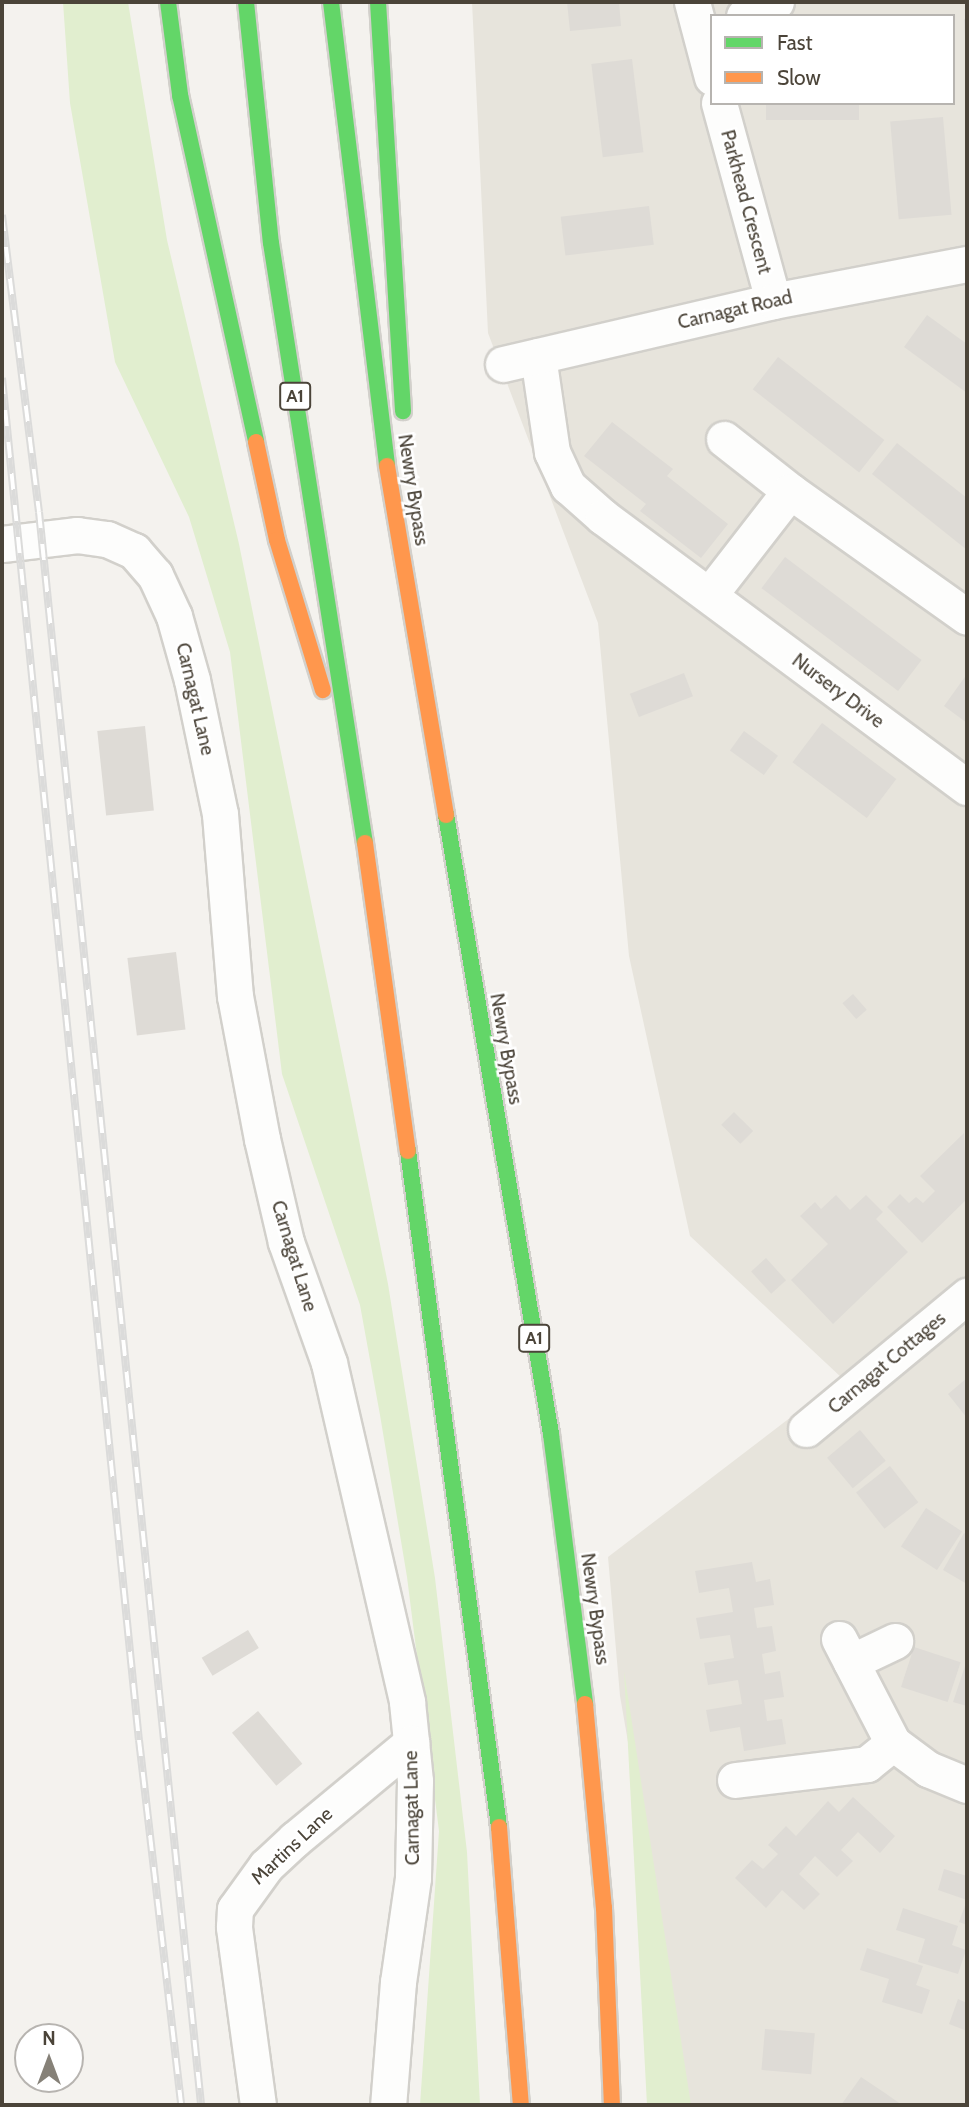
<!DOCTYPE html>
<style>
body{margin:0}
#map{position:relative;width:969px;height:2107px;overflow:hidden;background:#f4f2ee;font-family:Cabin,sans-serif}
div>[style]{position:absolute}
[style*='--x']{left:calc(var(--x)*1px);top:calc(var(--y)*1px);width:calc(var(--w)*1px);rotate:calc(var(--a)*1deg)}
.residential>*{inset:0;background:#e7e4dc}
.green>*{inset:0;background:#e1eecf}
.building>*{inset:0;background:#dedbd6;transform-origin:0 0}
.roads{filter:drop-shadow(2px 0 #d2d0cb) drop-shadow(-2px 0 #d2d0cb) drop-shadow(0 2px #d2d0cb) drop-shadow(0 -2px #d2d0cb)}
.street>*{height:35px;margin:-17.5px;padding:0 17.5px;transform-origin:17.5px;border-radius:17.5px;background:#fdfdfc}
.fast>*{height:16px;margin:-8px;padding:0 8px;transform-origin:8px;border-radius:8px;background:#63d668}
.slow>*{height:16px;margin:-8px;padding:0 8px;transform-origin:8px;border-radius:8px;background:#ff974d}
.rail>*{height:8px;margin-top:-4px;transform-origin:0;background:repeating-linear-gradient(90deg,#fff 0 16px,#dbdbda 0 32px);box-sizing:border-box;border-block:2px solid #dbdbda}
span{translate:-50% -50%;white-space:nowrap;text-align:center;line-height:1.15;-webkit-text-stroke:5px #fff;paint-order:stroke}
.shield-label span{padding:2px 5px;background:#fff;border:2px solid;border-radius:5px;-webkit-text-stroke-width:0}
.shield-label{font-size:18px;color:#4b4439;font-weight:700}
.street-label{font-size:19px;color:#4b4439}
.frame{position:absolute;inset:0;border:4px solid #4b4439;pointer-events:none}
.legend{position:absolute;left:710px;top:14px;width:245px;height:91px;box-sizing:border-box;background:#fff;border:2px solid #b7b4b0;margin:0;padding:9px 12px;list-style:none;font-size:21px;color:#4b4439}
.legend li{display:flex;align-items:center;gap:14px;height:35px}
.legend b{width:35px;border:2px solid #b7b4b0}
.north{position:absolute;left:14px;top:2023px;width:70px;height:70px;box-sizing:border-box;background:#fff;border:2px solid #b7b4b0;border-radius:50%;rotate:0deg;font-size:19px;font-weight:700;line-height:28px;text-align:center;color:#4b4439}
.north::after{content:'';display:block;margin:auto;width:24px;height:32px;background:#868178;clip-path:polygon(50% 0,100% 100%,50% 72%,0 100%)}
</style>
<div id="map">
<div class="residential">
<div style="clip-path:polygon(evenodd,472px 2px,967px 2px,967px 2105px,684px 2105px,671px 1989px,620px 1696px,608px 1557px,842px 1378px,690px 1236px,629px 956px,598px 623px,488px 333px,472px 2px,712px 16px,953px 16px,953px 103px,712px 103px,712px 16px)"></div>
</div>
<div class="green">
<div style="clip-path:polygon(63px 2px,128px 2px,167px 240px,239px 544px,388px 1284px,435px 1578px,467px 1852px,480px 2105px,420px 2105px,439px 1831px,407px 1577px,380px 1415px,360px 1305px,282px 1074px,230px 652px,189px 517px,115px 362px,70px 103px)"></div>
<div style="clip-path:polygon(624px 1671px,691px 2105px,647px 2105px)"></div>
</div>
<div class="building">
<div style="clip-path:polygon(567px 2px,619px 2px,621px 26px,570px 31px)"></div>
<div style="clip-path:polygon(967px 18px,967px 39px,965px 39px,964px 19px)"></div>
<div style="left:632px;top:59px;width:94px;height:41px;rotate:83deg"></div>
<div style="left:766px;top:103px;width:93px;height:17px"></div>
<div style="left:943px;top:117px;width:98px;height:53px;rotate:85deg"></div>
<div style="left:649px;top:206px;width:39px;height:89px;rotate:83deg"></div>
<div style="clip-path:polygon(927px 315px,967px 344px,967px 393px,904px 347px)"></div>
<div style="left:778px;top:357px;width:135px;height:41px;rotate:38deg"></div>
<div style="clip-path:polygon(612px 422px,673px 469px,667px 476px,728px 524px,701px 558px,640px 511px,646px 504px,584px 456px)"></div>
<div style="clip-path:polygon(897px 443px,967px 498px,967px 550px,872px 474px)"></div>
<div style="left:785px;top:557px;width:171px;height:39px;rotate:37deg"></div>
<div style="left:684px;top:673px;width:25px;height:58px;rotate:69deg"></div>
<div style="clip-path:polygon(967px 674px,967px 723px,944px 706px)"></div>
<div style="left:822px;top:723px;width:93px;height:49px;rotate:37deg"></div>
<div style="left:145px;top:726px;width:85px;height:48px;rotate:84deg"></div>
<div style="left:744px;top:731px;width:42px;height:24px;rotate:36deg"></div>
<div style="left:176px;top:952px;width:78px;height:49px;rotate:83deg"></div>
<div style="left:853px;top:994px;width:21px;height:14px;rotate:49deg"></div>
<div style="left:734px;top:1112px;width:27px;height:18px;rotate:45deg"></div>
<div style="clip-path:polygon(964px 1133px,967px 1199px,922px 1243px,887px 1207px,900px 1194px,909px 1203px,916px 1197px,923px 1203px,935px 1191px,920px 1176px)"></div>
<div style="clip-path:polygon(836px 1195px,850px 1210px,866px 1195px,883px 1212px,876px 1219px,908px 1252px,833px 1324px,791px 1280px,828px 1244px,800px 1216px,815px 1202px,821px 1209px)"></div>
<div style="left:766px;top:1258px;width:30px;height:20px;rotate:48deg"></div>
<div style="clip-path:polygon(967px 1378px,967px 1418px,948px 1394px)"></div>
<div style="left:860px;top:1430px;width:40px;height:43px;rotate:50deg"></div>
<div style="left:890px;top:1466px;width:46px;height:43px;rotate:52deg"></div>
<div style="left:926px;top:1508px;width:43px;height:46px;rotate:33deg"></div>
<div style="clip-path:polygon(964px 1533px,967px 1535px,967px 1584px,943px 1570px)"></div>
<div style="clip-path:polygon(752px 1562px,756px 1582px,770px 1579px,774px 1605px,754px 1608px,757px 1628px,772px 1626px,776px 1651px,762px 1654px,765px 1674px,780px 1671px,784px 1697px,764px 1700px,767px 1721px,782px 1719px,786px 1744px,744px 1751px,740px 1727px,710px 1732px,706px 1710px,742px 1704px,738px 1680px,708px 1685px,704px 1663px,734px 1658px,730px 1635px,700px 1639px,696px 1618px,733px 1612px,729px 1588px,699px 1593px,695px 1571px)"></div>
<div style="left:248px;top:1630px;width:21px;height:54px;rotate:59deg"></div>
<div style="left:914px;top:1647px;width:49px;height:42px;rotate:18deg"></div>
<div style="clip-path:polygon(967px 1660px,967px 1706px,953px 1702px)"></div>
<div style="left:258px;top:1711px;width:69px;height:34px;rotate:50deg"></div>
<div style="clip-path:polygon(853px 1797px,895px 1836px,880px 1853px,858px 1832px,841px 1850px,853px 1861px,837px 1877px,815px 1856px,799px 1874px,820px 1894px,804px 1910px,782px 1890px,766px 1908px,735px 1878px,752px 1860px,763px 1869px,778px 1854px,768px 1845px,786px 1826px,796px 1836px,828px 1801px,839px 1812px)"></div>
<div style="clip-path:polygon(944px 1869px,967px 1876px,967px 1925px,959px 1922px,967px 1900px,938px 1890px)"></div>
<div style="clip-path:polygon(903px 1908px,958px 1926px,952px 1945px,966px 1950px,958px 1974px,918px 1962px,925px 1939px,896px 1930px)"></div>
<div style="clip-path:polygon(867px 1948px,923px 1966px,916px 1985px,930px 1990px,922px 2014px,882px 2002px,889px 1979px,860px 1970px)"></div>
<div style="clip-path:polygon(958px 1999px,967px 2003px,967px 2031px,949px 2024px)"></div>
<div style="left:765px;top:2029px;width:50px;height:41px;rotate:5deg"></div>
<div style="clip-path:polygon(861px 2077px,885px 2093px,902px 2105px,841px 2105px)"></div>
</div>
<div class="roads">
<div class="street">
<div style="--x:692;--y:2;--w:78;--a:75.1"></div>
<div style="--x:744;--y:16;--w:35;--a:-24"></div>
<div style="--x:719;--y:103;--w:205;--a:74.7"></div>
<div style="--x:538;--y:356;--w:97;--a:81.7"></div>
<div style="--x:552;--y:452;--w:38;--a:65"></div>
<div style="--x:568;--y:486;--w:47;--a:41.5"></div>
<div style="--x:603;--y:517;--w:453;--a:36.6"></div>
<div style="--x:503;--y:364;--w:277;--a:-13.1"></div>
<div style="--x:773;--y:301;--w:197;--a:-10.8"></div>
<div style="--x:724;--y:439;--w:84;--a:38.2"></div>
<div style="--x:790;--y:491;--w:217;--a:35.4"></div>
<div style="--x:2;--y:544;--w:76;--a:-6.8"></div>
<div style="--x:77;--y:535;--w:30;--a:8"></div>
<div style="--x:107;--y:539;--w:30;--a:24"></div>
<div style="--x:134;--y:551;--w:32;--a:49"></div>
<div style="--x:155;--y:575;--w:45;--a:65.1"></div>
<div style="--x:174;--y:616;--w:66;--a:74.3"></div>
<div style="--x:192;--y:680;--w:137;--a:78.2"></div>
<div style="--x:220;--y:814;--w:183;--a:85.3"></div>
<div style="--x:235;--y:996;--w:146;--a:79.3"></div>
<div style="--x:262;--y:1139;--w:106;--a:76.9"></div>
<div style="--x:286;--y:1242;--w:128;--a:70.4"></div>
<div style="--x:329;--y:1363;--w:348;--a:77"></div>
<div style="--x:407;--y:1702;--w:79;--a:84.2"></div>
<div style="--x:415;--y:1781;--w:97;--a:91.2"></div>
<div style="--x:413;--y:1878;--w:105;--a:98.2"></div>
<div style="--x:398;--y:1982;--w:123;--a:94.6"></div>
<div style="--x:710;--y:594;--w:130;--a:-52.2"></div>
<div style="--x:806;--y:1429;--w:209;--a:-39.6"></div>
<div style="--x:839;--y:1639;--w:117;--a:62.6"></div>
<div style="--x:893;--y:1743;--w:44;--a:36.6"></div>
<div style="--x:928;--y:1769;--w:42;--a:22.3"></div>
<div style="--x:851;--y:1662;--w:49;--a:-25.5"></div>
<div style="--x:735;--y:1780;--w:133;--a:-6.9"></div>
<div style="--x:867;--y:1764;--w:33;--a:-39"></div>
<div style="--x:258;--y:2105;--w:180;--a:-97.7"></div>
<div style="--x:234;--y:1927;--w:18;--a:-87"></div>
<div style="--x:235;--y:1909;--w:53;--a:-54.2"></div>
<div style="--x:266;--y:1866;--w:40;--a:-43"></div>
<div style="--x:295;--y:1839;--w:151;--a:-39.6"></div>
</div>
<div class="fast">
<div style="--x:168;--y:2;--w:94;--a:82.6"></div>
<div style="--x:180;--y:95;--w:355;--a:77.6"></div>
<div style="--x:246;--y:2;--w:242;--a:84.1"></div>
<div style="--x:271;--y:243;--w:607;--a:81.1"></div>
<div style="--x:331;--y:2;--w:467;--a:83.1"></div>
<div style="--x:378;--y:2;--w:410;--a:86.5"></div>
<div style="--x:446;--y:815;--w:628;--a:80.37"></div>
<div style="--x:551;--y:1434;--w:272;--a:82.8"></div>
<div style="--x:408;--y:1151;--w:682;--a:82.33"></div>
</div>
<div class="slow">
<div style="--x:256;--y:442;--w:100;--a:77.9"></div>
<div style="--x:277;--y:540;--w:157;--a:73"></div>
<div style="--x:387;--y:466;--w:354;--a:80.4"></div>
<div style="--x:365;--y:843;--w:311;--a:82.1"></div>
<div style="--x:585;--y:1704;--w:205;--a:84.7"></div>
<div style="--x:604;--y:1908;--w:197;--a:87.7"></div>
<div style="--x:499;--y:1827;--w:279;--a:85.5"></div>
</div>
</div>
<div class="rail">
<div style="--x:2;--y:215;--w:299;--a:82.9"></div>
<div style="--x:39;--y:512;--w:1601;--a:84.19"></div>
<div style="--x:2;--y:378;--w:1369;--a:84.26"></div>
<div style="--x:139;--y:1740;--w:367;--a:83.4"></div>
</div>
<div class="shield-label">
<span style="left:295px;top:396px">A1</span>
<span style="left:534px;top:1338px">A1</span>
</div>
<div class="street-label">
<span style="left:746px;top:202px;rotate:75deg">Parkhead Crescent</span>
<span style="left:735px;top:310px;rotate:-13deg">Carnagat Road</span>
<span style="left:413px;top:490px;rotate:81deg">Newry Bypass</span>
<span style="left:838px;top:691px;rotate:37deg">Nursery Drive</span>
<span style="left:195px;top:699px;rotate:77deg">Carnagat Lane</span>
<span style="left:506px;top:1049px;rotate:80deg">Newry Bypass</span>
<span style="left:294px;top:1256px;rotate:73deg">Carnagat Lane</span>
<span style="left:887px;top:1363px;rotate:-40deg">Carnagat Cottages</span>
<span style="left:595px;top:1609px;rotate:82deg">Newry Bypass</span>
<span style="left:412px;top:1808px;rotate:-91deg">Carnagat Lane</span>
<span style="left:292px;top:1846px;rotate:-43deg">Martins Lane</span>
</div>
<div class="frame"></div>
<ul class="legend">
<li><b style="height:9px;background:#63d668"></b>Fast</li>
<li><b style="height:9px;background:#ff974d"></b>Slow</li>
</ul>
<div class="north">N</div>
</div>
